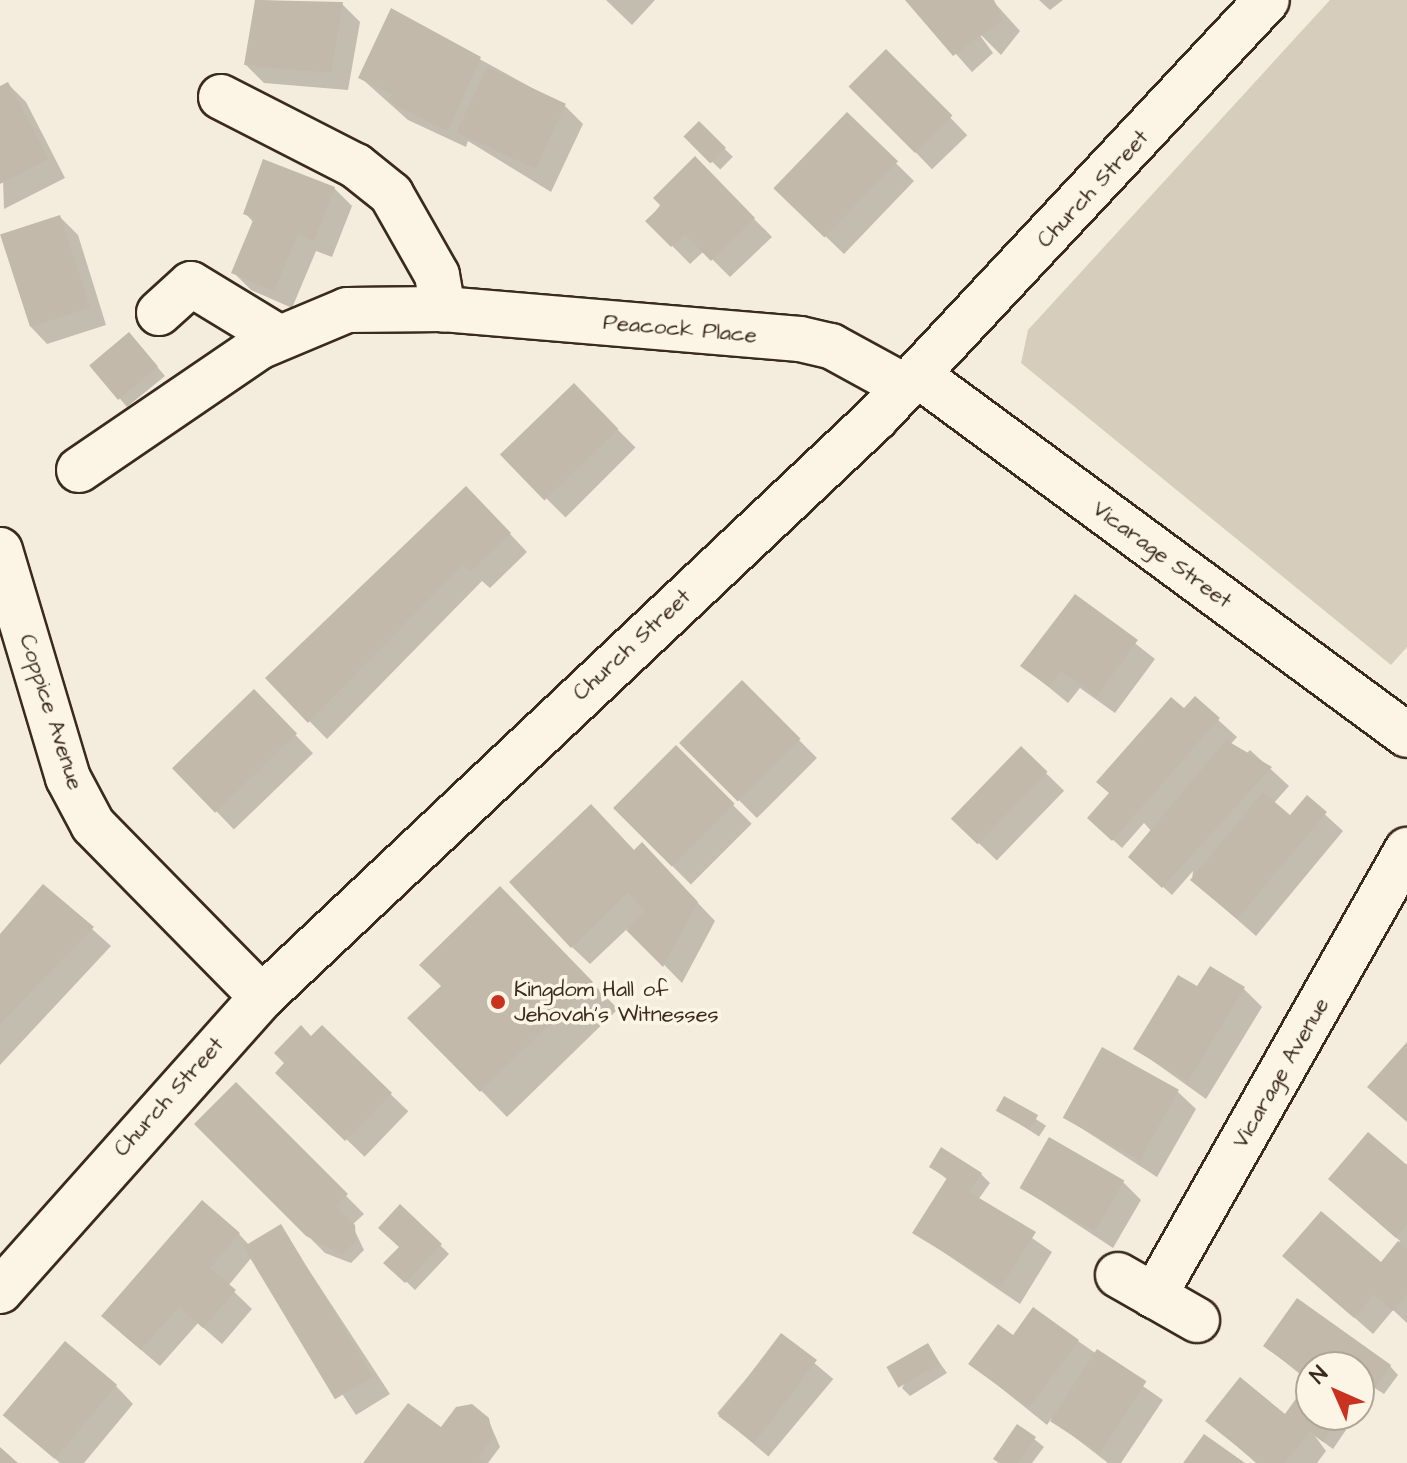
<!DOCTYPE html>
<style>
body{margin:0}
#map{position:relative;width:1407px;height:1463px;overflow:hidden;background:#f4eddd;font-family:"Architects Daughter",sans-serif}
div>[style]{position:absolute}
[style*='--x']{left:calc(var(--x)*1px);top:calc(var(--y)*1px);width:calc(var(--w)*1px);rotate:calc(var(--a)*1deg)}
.green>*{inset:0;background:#d6cdbd}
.shadow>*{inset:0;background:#0003;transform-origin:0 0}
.building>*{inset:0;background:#c3b9aa;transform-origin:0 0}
.roads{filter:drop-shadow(2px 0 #3b2a1e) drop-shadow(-2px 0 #3b2a1e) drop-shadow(0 2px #3b2a1e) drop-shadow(0 -2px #3b2a1e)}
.minor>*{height:44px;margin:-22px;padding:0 22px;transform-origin:22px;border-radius:22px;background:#fcf5e5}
.dots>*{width:22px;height:22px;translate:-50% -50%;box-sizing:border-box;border:4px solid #fcf5e5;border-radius:50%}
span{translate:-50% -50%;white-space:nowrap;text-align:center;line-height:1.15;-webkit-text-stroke:7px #fcf5e5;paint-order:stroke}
.street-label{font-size:22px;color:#3b2a1e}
.poi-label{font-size:22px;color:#3b2a1e}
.left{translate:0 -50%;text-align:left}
.north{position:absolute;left:1295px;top:1351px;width:80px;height:80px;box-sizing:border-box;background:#fcf5e5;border:2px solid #afa495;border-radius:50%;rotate:315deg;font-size:22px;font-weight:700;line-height:32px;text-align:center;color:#3b2a1e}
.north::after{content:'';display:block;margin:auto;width:28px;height:36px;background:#c8321e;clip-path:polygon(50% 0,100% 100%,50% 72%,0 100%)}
</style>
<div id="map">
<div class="green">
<div style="clip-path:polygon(1330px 0,1407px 0,1407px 647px,1391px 665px,1021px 363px,1028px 330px)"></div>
</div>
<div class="shadow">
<div style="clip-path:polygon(257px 0,342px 4px,360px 22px,348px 90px,264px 83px,246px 65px)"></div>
<div style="clip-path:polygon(606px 0,655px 0,632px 25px)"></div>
<div style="clip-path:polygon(908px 0,992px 0,1020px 31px,1001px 55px,976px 30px,993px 53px,972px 72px)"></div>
<div style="clip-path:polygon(1039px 0,1063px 0,1050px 10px)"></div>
<div style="clip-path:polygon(392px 11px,565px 106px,583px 124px,551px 192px,468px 141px,466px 147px,408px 120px,361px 78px)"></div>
<div style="left:886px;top:51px;width:117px;height:49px;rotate:46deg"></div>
<div style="clip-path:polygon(8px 84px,26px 102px,65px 178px,4px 209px,0 88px)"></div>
<div style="clip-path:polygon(847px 115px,914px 181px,844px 254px,794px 206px)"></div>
<div style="left:699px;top:124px;width:47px;height:18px;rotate:44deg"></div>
<div style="clip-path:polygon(695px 159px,772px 237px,730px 277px,704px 251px,690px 264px,648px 221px)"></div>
<div style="clip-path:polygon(334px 188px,352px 206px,332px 257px,316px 251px,292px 308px,251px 290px,233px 272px,254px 223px,245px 213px)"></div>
<div style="clip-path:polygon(60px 217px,78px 235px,106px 325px,47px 344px,30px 326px,1px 236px)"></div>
<div style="clip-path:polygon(137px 343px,165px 376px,127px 407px,91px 364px)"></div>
<div style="left:574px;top:386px;width:87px;height:99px;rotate:45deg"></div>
<div style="clip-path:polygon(484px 506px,527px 552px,490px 588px,482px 581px,327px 739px,267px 678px)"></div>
<div style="clip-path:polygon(1075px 596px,1155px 659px,1115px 713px,1080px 688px,1068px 703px,1023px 666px)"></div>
<div style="left:742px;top:683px;width:106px;height:85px;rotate:45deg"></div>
<div style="left:254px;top:692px;width:85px;height:110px;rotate:46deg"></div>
<div style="clip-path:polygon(1195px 699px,1237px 737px,1230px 745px,1243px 757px,1250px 750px,1289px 786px,1273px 804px,1290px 818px,1307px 798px,1343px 831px,1256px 936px,1192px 880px,1193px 871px,1172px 895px,1140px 866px,1153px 833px,1144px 823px,1122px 848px,1098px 826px)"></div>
<div style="left:676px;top:748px;width:107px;height:86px;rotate:45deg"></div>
<div style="left:1021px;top:749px;width:60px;height:97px;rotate:44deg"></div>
<div style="clip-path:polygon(635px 853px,660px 863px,715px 921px,682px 983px,628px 928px,590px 964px,572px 947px)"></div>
<div style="clip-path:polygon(44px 886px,111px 946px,0 1065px,0 937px)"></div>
<div style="clip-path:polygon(500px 889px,618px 1009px,507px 1117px,410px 1018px,443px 986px)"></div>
<div style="clip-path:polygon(1198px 989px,1244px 989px,1262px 1007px,1206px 1099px,1136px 1049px)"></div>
<div style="left:322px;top:1028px;width:120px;height:63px;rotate:44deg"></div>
<div style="clip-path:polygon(236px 1085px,364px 1214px,352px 1225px,364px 1250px,351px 1263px,325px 1253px,197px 1124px)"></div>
<div style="clip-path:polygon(1178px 1092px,1196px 1109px,1157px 1177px,1064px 1117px)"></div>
<div style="left:1005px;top:1099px;width:49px;height:13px;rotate:33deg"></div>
<div style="clip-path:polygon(931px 1167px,981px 1174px,990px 1183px,978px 1200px,1052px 1252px,1020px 1304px,915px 1233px,948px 1180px)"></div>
<div style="clip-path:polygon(1407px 1168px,1407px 1323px,1393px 1310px,1373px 1334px,1285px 1256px,1388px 1270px,1384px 1261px,1400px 1241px,1348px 1196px)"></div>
<div style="clip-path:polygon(1123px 1182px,1141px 1200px,1113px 1248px,1022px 1188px)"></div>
<div style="clip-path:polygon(401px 1206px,449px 1254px,415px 1290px,386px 1262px,401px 1248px)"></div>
<div style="clip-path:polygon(280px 1226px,390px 1394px,356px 1415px,252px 1257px,228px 1286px,252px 1309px,222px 1344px,198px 1323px,160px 1366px,121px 1333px,239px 1234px,250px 1246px)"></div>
<div style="left:782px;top:1336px;width:67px;height:101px;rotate:40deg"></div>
<div style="clip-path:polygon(1013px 1338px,1078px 1341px,1163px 1400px,1121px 1463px,1108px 1463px,1051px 1419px,1047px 1425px,971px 1364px)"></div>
<div style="clip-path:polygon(927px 1345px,947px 1373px,910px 1396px,902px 1388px)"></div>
<div style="clip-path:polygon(1265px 1346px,1390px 1366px,1398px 1375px,1384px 1394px,1373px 1387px,1359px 1407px,1359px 1367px,1311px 1367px,1311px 1383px)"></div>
<div style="clip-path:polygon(116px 1386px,133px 1404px,84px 1463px,60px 1463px,6px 1415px)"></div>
<div style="clip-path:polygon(1311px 1403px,1311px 1415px,1328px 1415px,1346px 1430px,1333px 1449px,1315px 1436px,1326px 1451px,1317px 1463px,1256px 1463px,1208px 1421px,1287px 1416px)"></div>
<div style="clip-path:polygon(488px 1419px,500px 1447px,488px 1463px,366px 1463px,451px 1439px)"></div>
<div style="clip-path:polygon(1018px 1426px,1044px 1447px,1032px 1463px,1000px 1463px)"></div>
</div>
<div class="building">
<div style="clip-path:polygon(255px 0,343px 2px,331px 73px,244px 65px)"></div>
<div style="clip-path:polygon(905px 0,994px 0,1003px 20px,953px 56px)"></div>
<div style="clip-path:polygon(391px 8px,481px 57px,448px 131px,388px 102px,392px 94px,358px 78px)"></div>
<div style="left:886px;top:49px;width:94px;height:53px;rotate:45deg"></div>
<div style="left:487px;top:67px;width:87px;height:72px;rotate:25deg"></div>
<div style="clip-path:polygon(8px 82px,49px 159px,0 184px,0 86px)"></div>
<div style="left:847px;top:112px;width:71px;height:106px;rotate:44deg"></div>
<div style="left:699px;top:121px;width:38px;height:22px;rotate:45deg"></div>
<div style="clip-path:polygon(695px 156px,755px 218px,711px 261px,685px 235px,671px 247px,645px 221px,661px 206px,653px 198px)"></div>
<div style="clip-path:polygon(263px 159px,335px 187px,314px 241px,298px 234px,274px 291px,231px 273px,254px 218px,243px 214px)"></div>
<div style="left:60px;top:215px;width:97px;height:63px;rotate:72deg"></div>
<div style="left:129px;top:332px;width:45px;height:52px;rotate:50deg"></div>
<div style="left:574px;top:383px;width:64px;height:103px;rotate:46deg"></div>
<div style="clip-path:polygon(466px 486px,511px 533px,470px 572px,463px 565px,308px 723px,265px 678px)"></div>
<div style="clip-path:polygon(1075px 594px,1138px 640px,1096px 697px,1061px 671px,1049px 687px,1020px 666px)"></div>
<div style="left:742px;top:680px;width:83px;height:89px;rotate:45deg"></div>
<div style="left:254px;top:689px;width:62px;height:114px;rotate:46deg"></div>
<div style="clip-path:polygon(1195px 696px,1220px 718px,1112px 841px,1087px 818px,1109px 793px,1096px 782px,1171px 697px,1184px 708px)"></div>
<div style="clip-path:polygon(1226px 740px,1272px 767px,1162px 888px,1128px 857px)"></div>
<div style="left:676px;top:745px;width:83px;height:89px;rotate:45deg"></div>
<div style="left:1021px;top:746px;width:37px;height:101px;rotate:44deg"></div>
<div style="clip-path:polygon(1263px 792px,1290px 815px,1307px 795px,1327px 812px,1237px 919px,1190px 880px)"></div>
<div style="clip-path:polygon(591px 804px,634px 850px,642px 842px,698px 902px,663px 967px,626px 930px,645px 911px,628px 893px,571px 948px,509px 882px)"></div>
<div style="clip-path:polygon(43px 884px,94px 927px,0 1024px,0 934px)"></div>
<div style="clip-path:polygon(500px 886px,593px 982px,480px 1092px,407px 1018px,441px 986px,419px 965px)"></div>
<div style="clip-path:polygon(1210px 966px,1245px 987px,1188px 1082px,1133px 1049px,1178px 975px,1197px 986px)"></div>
<div style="clip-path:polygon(301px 1025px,311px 1036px,322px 1025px,392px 1093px,345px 1141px,275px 1073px,284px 1063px,274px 1053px)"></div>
<div style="clip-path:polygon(1407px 1042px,1407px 1122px,1367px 1087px)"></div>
<div style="left:1102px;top:1047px;width:88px;height:81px;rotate:29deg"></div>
<div style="clip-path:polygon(236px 1082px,348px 1194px,336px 1206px,355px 1225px,356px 1241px,342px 1255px,306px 1236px,194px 1124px)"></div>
<div style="left:1004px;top:1096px;width:39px;height:17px;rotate:29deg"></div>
<div style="clip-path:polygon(1368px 1132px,1407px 1165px,1407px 1225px,1396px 1238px,1328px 1179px)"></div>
<div style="left:1049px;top:1137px;width:87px;height:59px;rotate:30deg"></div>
<div style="clip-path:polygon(941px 1147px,982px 1173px,969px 1192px,1036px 1232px,1001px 1287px,912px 1233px,947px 1178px,929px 1167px)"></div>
<div style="clip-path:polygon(202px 1200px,240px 1233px,210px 1268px,236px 1290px,203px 1328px,179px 1307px,141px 1350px,101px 1316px)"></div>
<div style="clip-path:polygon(400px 1204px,442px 1244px,405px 1283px,383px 1263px,399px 1247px,378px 1228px)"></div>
<div style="clip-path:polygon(1321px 1211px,1381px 1262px,1398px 1241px,1407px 1249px,1407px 1294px,1393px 1311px,1374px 1294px,1354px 1318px,1282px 1256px)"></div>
<div style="left:281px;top:1224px;width:178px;height:44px;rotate:59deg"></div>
<div style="clip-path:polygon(1297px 1298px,1391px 1365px,1375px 1387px,1359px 1376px,1359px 1367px,1311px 1367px,1311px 1380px,1263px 1346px)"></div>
<div style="clip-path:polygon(1033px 1307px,1079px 1340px,1029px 1408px,968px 1364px,998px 1324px,1013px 1335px)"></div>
<div style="left:781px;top:1333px;width:45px;height:104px;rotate:37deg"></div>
<div style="left:65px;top:1341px;width:68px;height:97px;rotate:40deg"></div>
<div style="left:928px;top:1343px;width:24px;height:48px;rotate:60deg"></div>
<div style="left:1097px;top:1349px;width:59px;height:86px;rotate:33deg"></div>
<div style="clip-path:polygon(1240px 1377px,1285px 1414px,1300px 1393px,1311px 1400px,1311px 1415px,1338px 1420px,1323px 1442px,1310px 1431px,1285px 1463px,1258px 1463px,1205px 1421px)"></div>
<div style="clip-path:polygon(408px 1403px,441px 1427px,456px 1407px,472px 1404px,489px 1418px,493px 1438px,478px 1457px,486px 1463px,363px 1463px)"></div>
<div style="clip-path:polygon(1017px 1424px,1036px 1437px,1018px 1463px,999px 1463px,993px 1459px)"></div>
<div style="clip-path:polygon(1204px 1434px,1245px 1463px,1183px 1463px)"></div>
<div style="clip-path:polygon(0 1447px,18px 1463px,0 1463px)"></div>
</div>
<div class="roads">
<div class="minor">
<div style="--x:221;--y:97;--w:152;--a:27.1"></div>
<div style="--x:356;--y:166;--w:45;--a:38.7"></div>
<div style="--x:391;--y:194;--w:93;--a:60.4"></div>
<div style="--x:437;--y:275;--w:35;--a:80"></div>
<div style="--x:159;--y:313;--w:43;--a:-42.2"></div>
<div style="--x:191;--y:284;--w:102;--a:31.3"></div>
<div style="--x:918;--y:375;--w:607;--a:36.36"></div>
<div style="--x:79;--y:470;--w:218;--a:-34.3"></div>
<div style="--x:259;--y:347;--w:95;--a:-22.8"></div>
<div style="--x:347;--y:310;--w:96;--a:-0.6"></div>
<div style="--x:443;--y:309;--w:358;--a:4.8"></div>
<div style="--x:800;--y:339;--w:32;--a:13"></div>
<div style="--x:831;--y:346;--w:85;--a:28.7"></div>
<div style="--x:0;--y:550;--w:238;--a:73.4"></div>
<div style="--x:68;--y:778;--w:53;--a:62"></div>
<div style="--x:93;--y:825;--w:241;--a:45.5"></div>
<div style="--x:1118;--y:1275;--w:91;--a:29.7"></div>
<div style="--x:0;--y:1291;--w:394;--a:-48.3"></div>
<div style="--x:262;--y:997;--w:844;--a:-43.32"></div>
<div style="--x:876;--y:418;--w:572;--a:-46.91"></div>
<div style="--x:1154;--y:1296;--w:513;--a:-60.44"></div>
</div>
</div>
<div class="dots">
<div style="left:498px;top:1002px;background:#c8321e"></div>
</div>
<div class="street-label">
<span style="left:1093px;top:189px;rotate:-47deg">Church Street</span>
<span style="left:680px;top:329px;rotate:5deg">Peacock Place</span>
<span style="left:1162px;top:555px;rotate:36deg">Vicarage Street</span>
<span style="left:632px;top:645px;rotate:-43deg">Church Street</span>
<span style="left:51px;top:712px;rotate:72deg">Coppice Avenue</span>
<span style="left:1281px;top:1073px;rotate:-60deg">Vicarage Avenue</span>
<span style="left:169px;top:1097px;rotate:-48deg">Church Street</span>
</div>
<div class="poi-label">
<span class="left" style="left:514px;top:1002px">Kingdom Hall of<br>Jehovah's Witnesses</span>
</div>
<div class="north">N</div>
</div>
